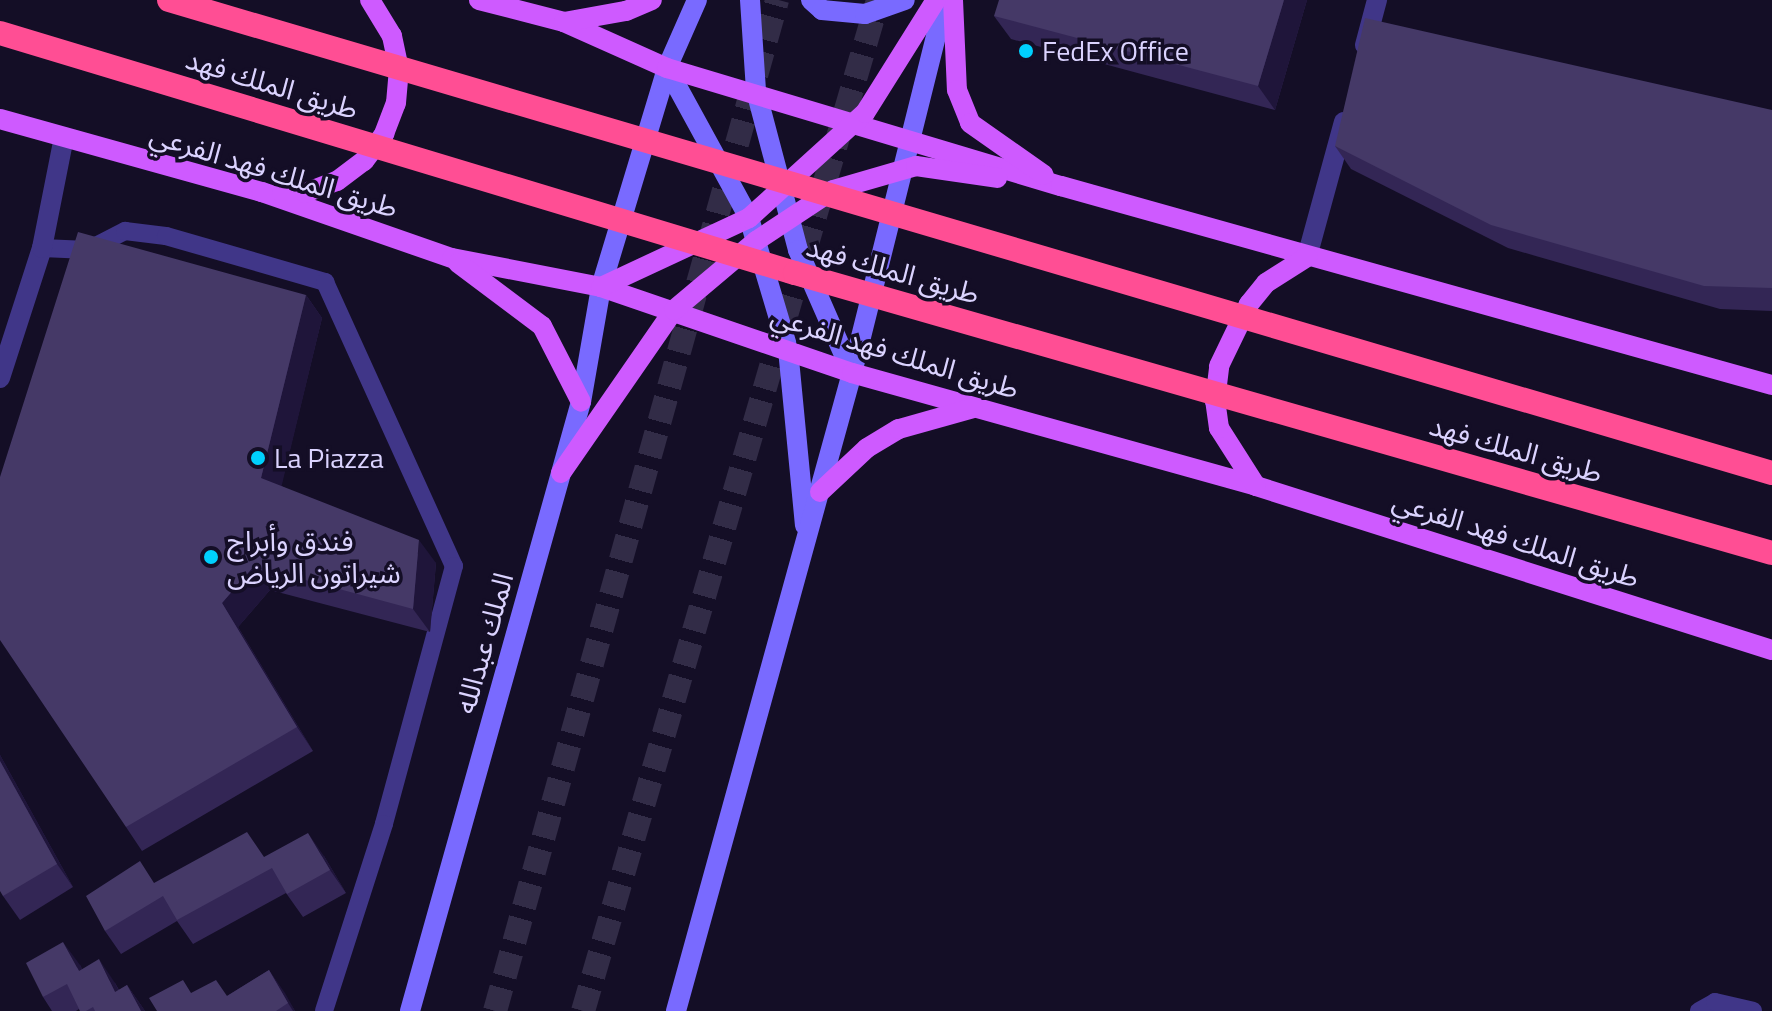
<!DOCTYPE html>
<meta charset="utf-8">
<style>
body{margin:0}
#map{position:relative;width:1772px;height:1011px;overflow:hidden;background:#140e26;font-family:"Titillium Web","Noto Sans Arabic",sans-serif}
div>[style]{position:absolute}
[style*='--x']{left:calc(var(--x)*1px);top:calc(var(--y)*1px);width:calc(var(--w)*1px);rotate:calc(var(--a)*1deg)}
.highway-tunnel>*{height:24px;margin-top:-12px;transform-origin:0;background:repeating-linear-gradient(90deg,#322c47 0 24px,transparent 0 36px)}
.lane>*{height:18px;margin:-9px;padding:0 9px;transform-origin:9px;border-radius:9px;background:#403688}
.street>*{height:20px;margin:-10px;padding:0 10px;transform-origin:10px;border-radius:10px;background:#403688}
.secondary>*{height:20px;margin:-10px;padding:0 10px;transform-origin:10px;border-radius:10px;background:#796aff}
.primary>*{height:20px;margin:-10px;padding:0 10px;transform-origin:10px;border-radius:10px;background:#ce5aff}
.highway>*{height:24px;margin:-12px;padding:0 12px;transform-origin:12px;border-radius:12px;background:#ff4e94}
.wall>*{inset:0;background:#332655}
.shaded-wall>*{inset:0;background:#1f153a}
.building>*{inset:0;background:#453967}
.dots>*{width:22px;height:22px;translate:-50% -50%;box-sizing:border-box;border:4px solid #140e26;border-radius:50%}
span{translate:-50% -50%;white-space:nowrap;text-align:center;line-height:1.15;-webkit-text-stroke:7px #140e26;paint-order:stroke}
.poi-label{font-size:28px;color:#dbd3ff}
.left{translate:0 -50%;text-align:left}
.street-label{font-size:28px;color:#dbd3ff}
</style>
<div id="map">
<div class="highway-tunnel">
<div style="--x:495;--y:1011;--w:1050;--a:-74.41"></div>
<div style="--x:583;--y:1011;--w:1053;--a:-73.73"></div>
</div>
<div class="lane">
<div style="--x:42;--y:248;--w:46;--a:2.5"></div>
<div style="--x:88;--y:250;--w:42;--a:-27.2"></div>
<div style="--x:125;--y:231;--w:41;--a:7"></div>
<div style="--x:166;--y:236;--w:166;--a:16.1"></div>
<div style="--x:325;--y:282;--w:312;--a:65.6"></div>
<div style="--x:454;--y:566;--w:267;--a:105.2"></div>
<div style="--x:384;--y:824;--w:196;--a:107.8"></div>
<div style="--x:1699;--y:1011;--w:18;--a:-29"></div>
<div style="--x:1715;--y:1002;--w:39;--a:13"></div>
</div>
<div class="street">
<div style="--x:1365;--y:45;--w:47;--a:-75.1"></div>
<div style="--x:1307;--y:257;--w:140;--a:-74.7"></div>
<div style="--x:0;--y:378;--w:137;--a:-72.1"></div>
<div style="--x:42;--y:248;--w:113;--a:-78.8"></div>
</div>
<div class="secondary">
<div style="--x:750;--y:0;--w:91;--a:86.2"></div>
<div style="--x:756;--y:91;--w:164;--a:75.2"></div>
<div style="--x:798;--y:250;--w:134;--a:66.3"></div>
<div style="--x:811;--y:0;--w:15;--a:42"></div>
<div style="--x:822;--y:10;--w:43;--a:5.3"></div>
<div style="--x:865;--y:14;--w:42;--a:-19.3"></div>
<div style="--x:667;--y:68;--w:171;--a:61.3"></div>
<div style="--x:749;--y:218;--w:137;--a:73.4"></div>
<div style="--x:788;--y:349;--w:177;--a:84.5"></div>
<div style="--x:410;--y:1011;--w:633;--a:-74.32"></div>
<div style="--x:581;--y:402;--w:117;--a:-80.1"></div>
<div style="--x:601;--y:287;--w:229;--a:-73.2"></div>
<div style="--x:667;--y:68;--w:74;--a:-66.2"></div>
<div style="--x:676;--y:1011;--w:662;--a:-74.58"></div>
<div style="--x:852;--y:373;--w:384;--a:-76"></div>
</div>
<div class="primary">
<div style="--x:479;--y:0;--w:88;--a:14.5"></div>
<div style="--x:564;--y:22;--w:113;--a:24.1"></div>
<div style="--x:667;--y:68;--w:411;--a:16.7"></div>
<div style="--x:1061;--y:186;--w:738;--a:15.64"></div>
<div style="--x:953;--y:0;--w:90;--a:87.5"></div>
<div style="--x:957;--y:90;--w:35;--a:68"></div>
<div style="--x:970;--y:123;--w:90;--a:35.1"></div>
<div style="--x:564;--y:22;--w:63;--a:-10.1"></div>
<div style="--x:626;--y:11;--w:28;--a:-23"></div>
<div style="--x:0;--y:119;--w:272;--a:15.6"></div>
<div style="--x:262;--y:192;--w:201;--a:19.2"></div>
<div style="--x:452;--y:258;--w:152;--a:11"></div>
<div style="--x:601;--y:287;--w:265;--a:18.9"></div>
<div style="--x:852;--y:373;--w:420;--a:15.6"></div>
<div style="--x:1256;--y:486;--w:541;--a:17.63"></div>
<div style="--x:282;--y:193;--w:23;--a:0"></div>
<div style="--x:305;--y:193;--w:34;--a:-21"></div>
<div style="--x:337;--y:181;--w:34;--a:-37"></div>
<div style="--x:364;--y:161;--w:34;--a:-53"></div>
<div style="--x:384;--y:134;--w:33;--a:-69"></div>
<div style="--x:396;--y:103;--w:34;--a:-85"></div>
<div style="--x:399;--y:69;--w:34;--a:-102"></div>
<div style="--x:392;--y:36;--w:42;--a:-121.4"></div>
<div style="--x:458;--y:263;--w:105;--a:36.9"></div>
<div style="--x:542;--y:326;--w:85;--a:62.8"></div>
<div style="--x:601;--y:287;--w:163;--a:-25"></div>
<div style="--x:749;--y:218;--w:156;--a:-42.2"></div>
<div style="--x:865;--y:113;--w:133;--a:-57.9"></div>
<div style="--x:561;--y:473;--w:198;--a:-55.3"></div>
<div style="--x:674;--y:310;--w:107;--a:-40.1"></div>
<div style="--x:756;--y:241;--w:92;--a:-33.5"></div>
<div style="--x:833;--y:190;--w:86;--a:-16.1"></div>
<div style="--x:916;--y:166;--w:82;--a:8.4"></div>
<div style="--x:1256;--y:486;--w:69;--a:-122.5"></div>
<div style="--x:1219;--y:428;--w:27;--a:-98"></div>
<div style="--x:1215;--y:401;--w:35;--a:-83"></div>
<div style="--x:1219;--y:366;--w:69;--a:-64.2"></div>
<div style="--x:1249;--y:304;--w:27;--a:-51"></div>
<div style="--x:1266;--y:283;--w:49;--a:-32.4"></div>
<div style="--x:820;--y:492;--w:64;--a:-43.1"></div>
<div style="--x:867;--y:448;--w:37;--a:-31"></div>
<div style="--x:899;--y:429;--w:77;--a:-15.8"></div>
</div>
<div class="highway">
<div style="--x:169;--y:0;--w:1671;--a:16.44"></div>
<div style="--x:0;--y:33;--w:830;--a:16.8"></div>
<div style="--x:795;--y:273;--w:1016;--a:15.99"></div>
</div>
<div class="wall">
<div style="clip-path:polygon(1307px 0,1275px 110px,1011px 39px,994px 16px)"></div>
<div style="clip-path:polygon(1772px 110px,1772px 311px,1720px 309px,1508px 248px,1351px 169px,1335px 146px)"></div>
<div style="clip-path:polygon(306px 295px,322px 318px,281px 486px,436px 563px,430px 632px,270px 590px,238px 627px,313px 751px,142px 851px,126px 827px)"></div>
<div style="clip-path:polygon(0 755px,73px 887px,20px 920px,3px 896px)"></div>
<div style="clip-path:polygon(324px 856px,346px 893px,303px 917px,286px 893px,193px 944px,177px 921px,121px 954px,105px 931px,155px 883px,264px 857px)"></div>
<div style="clip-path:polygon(80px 965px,82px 969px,115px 983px,119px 990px,127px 985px,145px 1011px,80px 1011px,79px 1009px,76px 1011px,52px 1011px,43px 997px)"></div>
<div style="clip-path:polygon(269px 970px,295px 1011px,157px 1011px,191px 993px,227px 996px)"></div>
</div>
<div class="shaded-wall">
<div style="clip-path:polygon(1284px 0,1307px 0,1275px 110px,1258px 86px)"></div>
<div style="clip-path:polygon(306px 295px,322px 318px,278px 501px,261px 478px)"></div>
<div style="clip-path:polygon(419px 540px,436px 563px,430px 632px,413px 609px)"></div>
<div style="clip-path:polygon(254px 566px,270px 590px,238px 627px,313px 751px,297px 727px,222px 603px)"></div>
<div style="clip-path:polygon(0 755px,73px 887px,57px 864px,0 761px)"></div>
<div style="clip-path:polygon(308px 833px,324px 856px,346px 893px,330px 870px)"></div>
<div style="clip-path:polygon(63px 942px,80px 965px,95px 994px,79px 971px)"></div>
<div style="clip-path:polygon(99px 959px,115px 983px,129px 1011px,115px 992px)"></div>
<div style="clip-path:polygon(269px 970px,285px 993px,295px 1011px,293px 1011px,288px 1003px)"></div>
<div style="clip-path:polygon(127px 985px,145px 1011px,141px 1011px)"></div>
</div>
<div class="building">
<div style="clip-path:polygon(999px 0,1284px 0,1258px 86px,994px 16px)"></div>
<div style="clip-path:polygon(1365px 18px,1772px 110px,1772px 288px,1704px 286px,1491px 225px,1335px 146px)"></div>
<div style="clip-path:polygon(78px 232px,306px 295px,261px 478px,419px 540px,413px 609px,254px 566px,222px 603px,297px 727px,126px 827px,0 640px,0 477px)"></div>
<div style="clip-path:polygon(0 761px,57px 864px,3px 896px,0 891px)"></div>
<div style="clip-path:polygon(247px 832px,264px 857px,308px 833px,330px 870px,287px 894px,272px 868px,177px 920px,163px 896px,105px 931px,86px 896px,140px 861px,154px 883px)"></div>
<div style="clip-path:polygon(63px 942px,79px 971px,99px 959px,115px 992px,127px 985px,141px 1011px,95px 1011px,93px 1007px,86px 1011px,80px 1011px,67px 984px,43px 997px,26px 963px)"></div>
<div style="clip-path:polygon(269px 970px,288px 1003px,276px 1011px,157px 1011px,149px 998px,183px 980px,191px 993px,216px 980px,227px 996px)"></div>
</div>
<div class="dots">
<div style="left:1026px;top:51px;background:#00d0fe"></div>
<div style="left:258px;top:458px;background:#00d0fe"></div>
<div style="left:211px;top:557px;background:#00d0fe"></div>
</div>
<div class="poi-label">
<span class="left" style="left:1042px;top:51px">FedEx Office</span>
<span class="left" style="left:274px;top:458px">La Piazza</span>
<span class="left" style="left:227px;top:557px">فندق وأبراج<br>شيراتون الرياض</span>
</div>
<div class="street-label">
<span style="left:272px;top:84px;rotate:17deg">طريق الملك فهد</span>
<span style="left:274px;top:171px;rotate:17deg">طريق الملك فهد الفرعي</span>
<span style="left:893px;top:270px;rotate:16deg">طريق الملك فهد</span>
<span style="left:895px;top:352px;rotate:17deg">طريق الملك فهد الفرعي</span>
<span style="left:1516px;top:449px;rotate:16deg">طريق الملك فهد</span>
<span style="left:1516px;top:539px;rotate:18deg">طريق الملك فهد الفرعي</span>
<span style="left:484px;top:643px;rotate:-74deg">الملك عبدالله</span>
</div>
</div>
